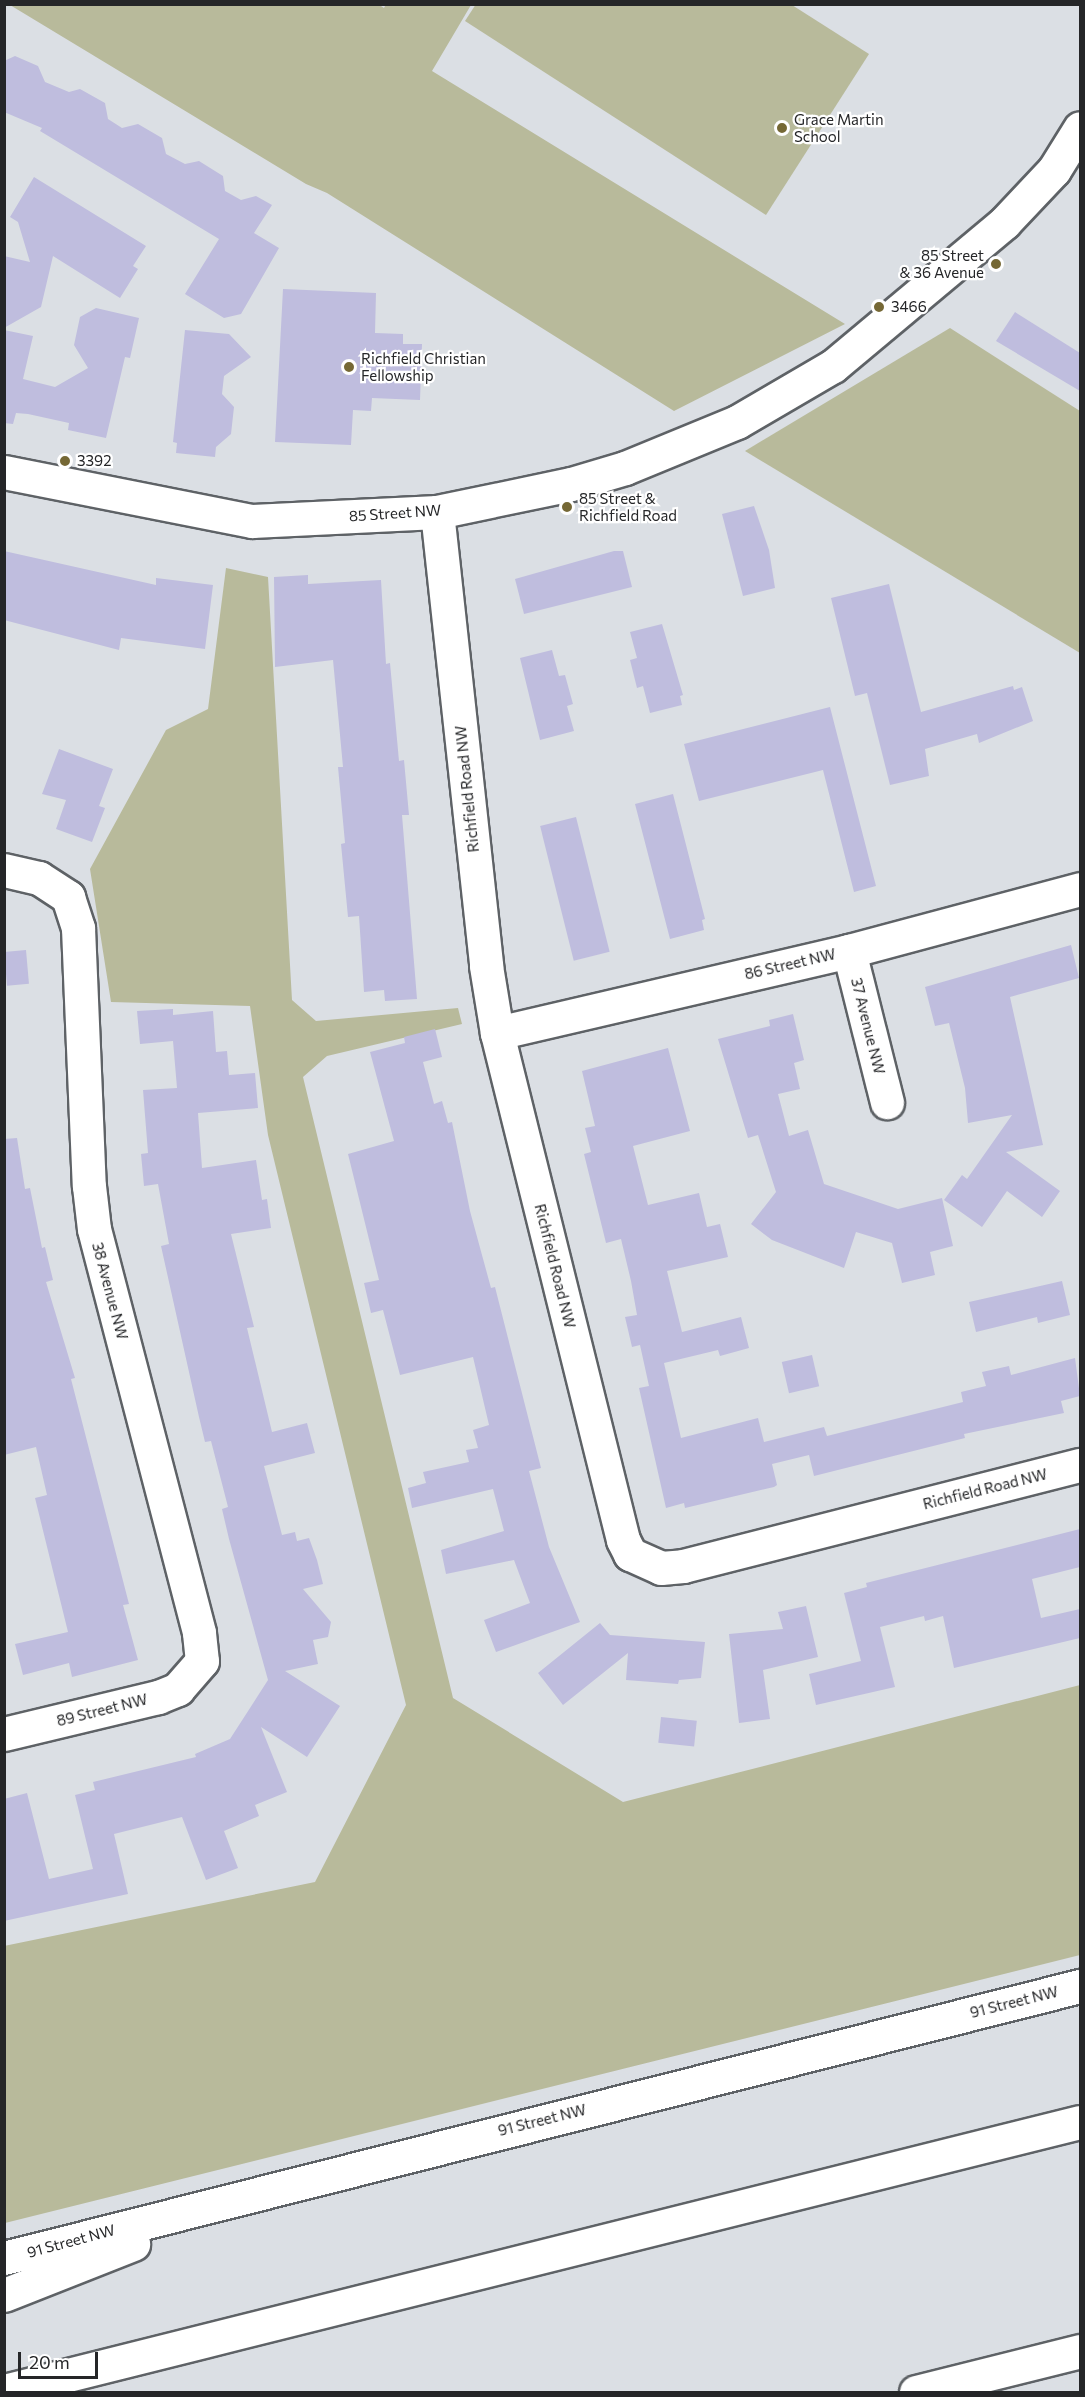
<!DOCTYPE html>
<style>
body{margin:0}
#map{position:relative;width:1085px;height:2397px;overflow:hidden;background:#dbdfe4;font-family:Commissioner,sans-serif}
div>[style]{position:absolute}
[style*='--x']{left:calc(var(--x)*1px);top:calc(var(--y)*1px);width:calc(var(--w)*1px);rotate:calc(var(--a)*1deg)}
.green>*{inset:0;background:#b8ba9b}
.building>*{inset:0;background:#bfbdde;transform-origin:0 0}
.roads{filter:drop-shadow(2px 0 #5e6266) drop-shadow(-2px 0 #5e6266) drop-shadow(0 2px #5e6266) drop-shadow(0 -2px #5e6266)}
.minor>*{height:33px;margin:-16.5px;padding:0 16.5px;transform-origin:16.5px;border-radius:16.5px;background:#fff}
.major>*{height:33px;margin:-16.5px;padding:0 16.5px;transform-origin:16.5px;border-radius:16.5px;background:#fff}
.dots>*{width:16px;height:16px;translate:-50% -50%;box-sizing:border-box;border:3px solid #fff;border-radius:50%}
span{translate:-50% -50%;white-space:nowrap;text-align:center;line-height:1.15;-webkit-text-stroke:4.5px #fff;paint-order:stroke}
.poi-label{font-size:15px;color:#252628}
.left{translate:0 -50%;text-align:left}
.right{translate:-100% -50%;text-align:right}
.street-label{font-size:15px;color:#252628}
.frame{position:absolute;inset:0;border:6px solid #252628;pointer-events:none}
.scale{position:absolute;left:18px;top:2352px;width:80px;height:27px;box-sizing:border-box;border:3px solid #252628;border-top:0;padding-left:8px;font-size:18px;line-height:21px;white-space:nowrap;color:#252628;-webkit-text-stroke:4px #fff;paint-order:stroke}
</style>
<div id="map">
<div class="green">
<div style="clip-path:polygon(378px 4px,384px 8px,386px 4px,471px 5px,432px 71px,845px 324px,674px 411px,327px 193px,306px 184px,10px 5px)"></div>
<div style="clip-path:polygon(476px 4px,792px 5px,869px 54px,766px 215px,465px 21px)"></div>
<div style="clip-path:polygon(950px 328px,1080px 411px,1080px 653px,745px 451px)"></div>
<div style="clip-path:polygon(226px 568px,268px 577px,292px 1000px,316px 1021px,458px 1008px,462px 1024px,327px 1056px,303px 1077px,453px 1698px,623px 1802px,1080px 1685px,1080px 1955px,5px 2223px,4px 1946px,315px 1882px,406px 1705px,268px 1135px,250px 1006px,111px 1002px,90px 869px,166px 730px,208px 709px)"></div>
</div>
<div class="building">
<div style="clip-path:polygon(15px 56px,38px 66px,45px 82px,69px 92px,80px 89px,105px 103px,108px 119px,122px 128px,138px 124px,162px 138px,166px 154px,185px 164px,199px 161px,223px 176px,225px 191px,241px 200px,256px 196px,272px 205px,254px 233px,279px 248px,241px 314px,224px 318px,185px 294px,219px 239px,40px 131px,42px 128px,4px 112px,4px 61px)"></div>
<div style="clip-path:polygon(34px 177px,146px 246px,133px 266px,138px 269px,120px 298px,53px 256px,41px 307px,4px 328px,4px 256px,30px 262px,18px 222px,10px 217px)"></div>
<div style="clip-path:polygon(283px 289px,376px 293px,375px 333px,403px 334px,403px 344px,422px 344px,420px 400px,372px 398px,371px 411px,353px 410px,351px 445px,275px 442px)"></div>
<div style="clip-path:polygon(96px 308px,139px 318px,130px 358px,125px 357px,106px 438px,68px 430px,69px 423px,28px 414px,16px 413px,13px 424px,4px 423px,4px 330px,33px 336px,23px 379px,55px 387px,88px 368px,74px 345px,80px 317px)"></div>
<div style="clip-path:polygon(1015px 312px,1080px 353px,1080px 391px,996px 341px)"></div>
<div style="clip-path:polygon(185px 330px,229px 334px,251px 357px,224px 376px,222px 394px,234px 407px,231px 434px,216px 447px,215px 457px,176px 453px,177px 443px,173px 442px)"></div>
<div style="clip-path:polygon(754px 506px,769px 550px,775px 588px,743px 596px,722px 514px)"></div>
<div style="clip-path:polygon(4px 551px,156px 585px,156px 578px,213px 585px,205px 649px,121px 638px,119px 650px,4px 620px)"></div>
<div style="clip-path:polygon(614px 551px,623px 551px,632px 587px,524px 614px,515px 579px)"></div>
<div style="clip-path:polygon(308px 575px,308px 584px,381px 580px,386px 664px,390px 663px,399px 761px,404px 760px,409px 815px,402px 815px,417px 999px,385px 1001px,384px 990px,364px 992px,359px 916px,348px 917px,341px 844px,345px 843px,338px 767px,343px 767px,333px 660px,275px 667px,274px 577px)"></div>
<div style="clip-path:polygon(889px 584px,921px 712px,1013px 686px,1014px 690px,1022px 687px,1033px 721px,979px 743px,977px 734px,925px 749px,929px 776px,890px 785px,867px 693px,855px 696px,831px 598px)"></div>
<div style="clip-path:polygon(662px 624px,683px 695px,680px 696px,682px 705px,650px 713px,643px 686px,637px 688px,630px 660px,637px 658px,630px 632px)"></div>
<div style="clip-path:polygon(552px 650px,559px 676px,565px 675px,573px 704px,567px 706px,574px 731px,540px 740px,520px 658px)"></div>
<div style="clip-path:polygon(830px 707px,876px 886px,854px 892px,823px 770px,699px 801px,684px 744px)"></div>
<div style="clip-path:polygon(59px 749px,113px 769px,99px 806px,105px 808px,92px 842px,56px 829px,66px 800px,42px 794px)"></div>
<div style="clip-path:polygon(673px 794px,705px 919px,702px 920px,704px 930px,670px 939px,635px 804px)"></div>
<div style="left:576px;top:817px;width:139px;height:37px;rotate:76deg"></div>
<div style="clip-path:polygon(1071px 945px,1079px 978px,1010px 997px,1043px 1145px,1006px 1152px,1060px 1191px,1042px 1217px,1007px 1191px,982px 1227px,944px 1200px,962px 1175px,967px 1179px,1012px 1115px,968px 1123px,965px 1088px,949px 1023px,935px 1026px,925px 987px)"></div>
<div style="left:26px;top:950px;width:34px;height:22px;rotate:85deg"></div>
<div style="clip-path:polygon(173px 1009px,173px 1015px,213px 1011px,216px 1052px,227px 1051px,229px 1075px,255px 1073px,258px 1108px,198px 1113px,202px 1168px,256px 1160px,262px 1200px,267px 1199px,271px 1228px,231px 1234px,254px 1327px,247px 1328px,272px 1432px,307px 1423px,315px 1453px,264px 1466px,282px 1535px,295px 1532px,297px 1541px,309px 1538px,317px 1560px,323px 1584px,303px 1589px,331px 1622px,328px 1637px,313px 1640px,318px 1664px,285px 1671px,340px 1706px,307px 1757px,261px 1727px,287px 1792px,255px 1805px,259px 1816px,224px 1831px,238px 1868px,206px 1880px,182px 1817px,114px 1834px,128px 1894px,4px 1921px,4px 1799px,27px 1793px,49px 1879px,93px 1869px,75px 1795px,95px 1790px,93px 1782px,196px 1757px,195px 1754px,230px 1739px,268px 1680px,229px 1539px,222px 1509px,228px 1507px,211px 1441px,205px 1442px,199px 1417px,161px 1246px,169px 1244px,158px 1184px,144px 1186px,141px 1154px,148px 1153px,143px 1090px,177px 1088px,173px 1041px,140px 1044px,137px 1011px)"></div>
<div style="clip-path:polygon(793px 1014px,804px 1060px,794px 1063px,800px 1089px,778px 1094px,789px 1136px,808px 1130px,824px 1184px,898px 1209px,942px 1198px,953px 1246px,930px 1252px,935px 1275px,902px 1283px,892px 1243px,856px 1232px,844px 1268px,772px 1240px,751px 1224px,776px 1192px,758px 1135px,748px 1138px,718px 1039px,770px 1026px,769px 1020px)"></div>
<div style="clip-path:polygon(435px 1029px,442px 1057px,423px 1062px,434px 1104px,442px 1101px,448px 1123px,452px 1122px,470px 1211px,491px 1288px,495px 1287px,541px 1468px,529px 1471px,549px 1547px,580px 1622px,496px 1652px,484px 1620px,530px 1603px,514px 1560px,446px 1574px,441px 1550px,504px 1531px,493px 1489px,412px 1508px,408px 1488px,426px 1483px,423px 1472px,469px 1462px,466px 1450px,478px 1448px,473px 1430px,489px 1425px,473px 1357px,400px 1375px,383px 1310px,371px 1313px,364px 1283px,379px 1280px,348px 1154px,394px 1141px,370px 1052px,405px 1043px,404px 1037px)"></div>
<div style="clip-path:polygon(668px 1048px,690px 1131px,633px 1146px,648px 1205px,699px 1193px,707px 1227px,720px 1224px,728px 1257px,667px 1271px,682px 1332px,741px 1317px,749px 1348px,720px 1356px,718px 1350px,664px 1363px,681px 1438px,758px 1418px,764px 1442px,824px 1427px,827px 1436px,963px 1402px,961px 1392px,986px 1386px,982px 1372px,1009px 1366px,1011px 1375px,1075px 1358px,1080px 1396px,1061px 1401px,1064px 1413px,964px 1434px,965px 1438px,814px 1476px,809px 1455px,772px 1464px,777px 1485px,774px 1487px,685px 1508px,684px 1503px,666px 1508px,639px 1388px,649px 1386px,640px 1345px,632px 1347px,625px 1317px,637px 1315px,631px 1281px,621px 1239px,606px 1243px,584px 1154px,591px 1152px,585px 1128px,595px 1126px,582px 1071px)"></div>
<div style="clip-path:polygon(17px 1138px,25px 1189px,30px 1188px,42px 1248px,45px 1247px,53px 1280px,46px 1282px,75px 1378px,71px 1379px,129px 1604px,123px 1605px,138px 1660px,72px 1677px,69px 1663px,23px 1675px,15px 1644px,68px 1632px,35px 1498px,47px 1495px,36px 1447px,4px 1455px,4px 1139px)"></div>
<div style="clip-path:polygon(1062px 1281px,1070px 1315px,1038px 1323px,1037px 1317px,976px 1332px,969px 1302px)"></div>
<div style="left:812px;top:1355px;width:32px;height:31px;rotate:77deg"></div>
<div style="clip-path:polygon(1080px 1529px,1080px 1567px,1032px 1579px,1041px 1618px,1080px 1609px,1080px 1638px,954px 1668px,943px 1616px,925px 1621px,924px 1616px,880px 1627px,895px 1687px,816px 1705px,809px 1674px,861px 1661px,844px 1593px,867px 1587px,866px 1583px)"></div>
<div style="clip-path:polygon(806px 1606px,818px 1657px,763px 1670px,770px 1719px,739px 1723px,729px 1634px,783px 1629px,778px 1612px)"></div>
<div style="clip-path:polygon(600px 1623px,610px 1635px,705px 1642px,701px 1678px,679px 1680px,678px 1684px,626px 1680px,628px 1653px,563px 1705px,538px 1673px)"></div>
<div style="left:661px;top:1717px;width:36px;height:26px;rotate:6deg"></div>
</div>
<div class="roads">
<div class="minor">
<div style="--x:4;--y:472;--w:253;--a:11.2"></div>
<div style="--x:252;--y:521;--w:185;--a:-2.8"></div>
<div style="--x:437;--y:512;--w:137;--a:-11.8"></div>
<div style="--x:571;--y:484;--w:56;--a:-16.5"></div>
<div style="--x:625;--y:468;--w:121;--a:-22.3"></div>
<div style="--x:737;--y:422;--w:111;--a:-30.3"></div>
<div style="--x:833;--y:366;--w:223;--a:-39.9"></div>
<div style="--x:1004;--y:223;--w:73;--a:-46.7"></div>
<div style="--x:1054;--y:170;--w:49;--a:-58.2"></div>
<div style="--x:437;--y:512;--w:457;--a:83.8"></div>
<div style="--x:486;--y:966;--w:68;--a:80.7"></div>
<div style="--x:497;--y:1033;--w:522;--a:76.04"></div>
<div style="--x:623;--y:1540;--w:16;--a:63"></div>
<div style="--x:630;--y:1554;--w:34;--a:24"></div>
<div style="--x:661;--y:1568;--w:22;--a:-5"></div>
<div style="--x:683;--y:1566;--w:410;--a:-14.3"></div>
<div style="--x:4;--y:870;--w:36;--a:13"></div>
<div style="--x:39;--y:878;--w:35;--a:33"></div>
<div style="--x:68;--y:897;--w:33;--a:72"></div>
<div style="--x:78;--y:928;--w:258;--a:87.6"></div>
<div style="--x:89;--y:1186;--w:43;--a:83.4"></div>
<div style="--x:94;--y:1229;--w:417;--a:75.4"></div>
<div style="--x:199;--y:1633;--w:28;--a:84"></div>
<div style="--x:202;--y:1661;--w:37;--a:131"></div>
<div style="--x:178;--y:1689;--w:22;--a:158"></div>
<div style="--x:158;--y:1697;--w:158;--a:166.5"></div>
<div style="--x:849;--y:951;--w:156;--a:75.9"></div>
<div style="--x:497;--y:1033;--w:361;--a:-13.1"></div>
<div style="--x:849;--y:951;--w:239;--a:-15"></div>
<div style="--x:916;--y:2392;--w:169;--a:-14"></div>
</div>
<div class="major">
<div style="--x:4;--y:2258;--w:1110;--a:-14.19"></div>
<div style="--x:4;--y:2295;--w:139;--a:-21.6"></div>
<div style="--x:4;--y:2391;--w:1109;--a:-14.04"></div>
</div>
</div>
<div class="dots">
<div style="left:782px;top:128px;background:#756835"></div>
<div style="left:996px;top:264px;background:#756835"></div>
<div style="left:879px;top:307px;background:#756835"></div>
<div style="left:349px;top:367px;background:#756835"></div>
<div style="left:65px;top:461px;background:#756835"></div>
<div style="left:567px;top:507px;background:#756835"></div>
</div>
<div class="poi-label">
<span class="left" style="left:794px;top:128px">Grace Martin<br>School</span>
<span class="right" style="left:984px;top:264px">85 Street<br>&amp; 36 Avenue</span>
<span class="left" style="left:891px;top:307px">3466</span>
<span class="left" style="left:361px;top:367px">Richfield Christian<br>Fellowship</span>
<span class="left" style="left:77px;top:461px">3392</span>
<span class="left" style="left:579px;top:507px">85 Street &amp;<br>Richfield Road</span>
</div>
<div class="street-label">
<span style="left:395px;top:513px;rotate:-4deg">85 Street NW</span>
<span style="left:467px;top:789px;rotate:-96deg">Richfield Road NW</span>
<span style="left:790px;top:964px;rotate:-13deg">86 Street NW</span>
<span style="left:868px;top:1026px;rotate:76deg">37 Avenue NW</span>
<span style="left:555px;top:1266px;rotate:76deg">Richfield Road NW</span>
<span style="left:110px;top:1291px;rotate:75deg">38 Avenue NW</span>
<span style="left:985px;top:1489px;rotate:-14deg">Richfield Road NW</span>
<span style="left:102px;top:1710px;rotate:-14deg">89 Street NW</span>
<span style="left:1014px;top:2002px;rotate:-14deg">91 Street NW</span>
<span style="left:542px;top:2120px;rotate:-14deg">91 Street NW</span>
<span style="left:71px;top:2241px;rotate:-15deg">91 Street NW</span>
</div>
<div class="frame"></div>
<div class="scale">20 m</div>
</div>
